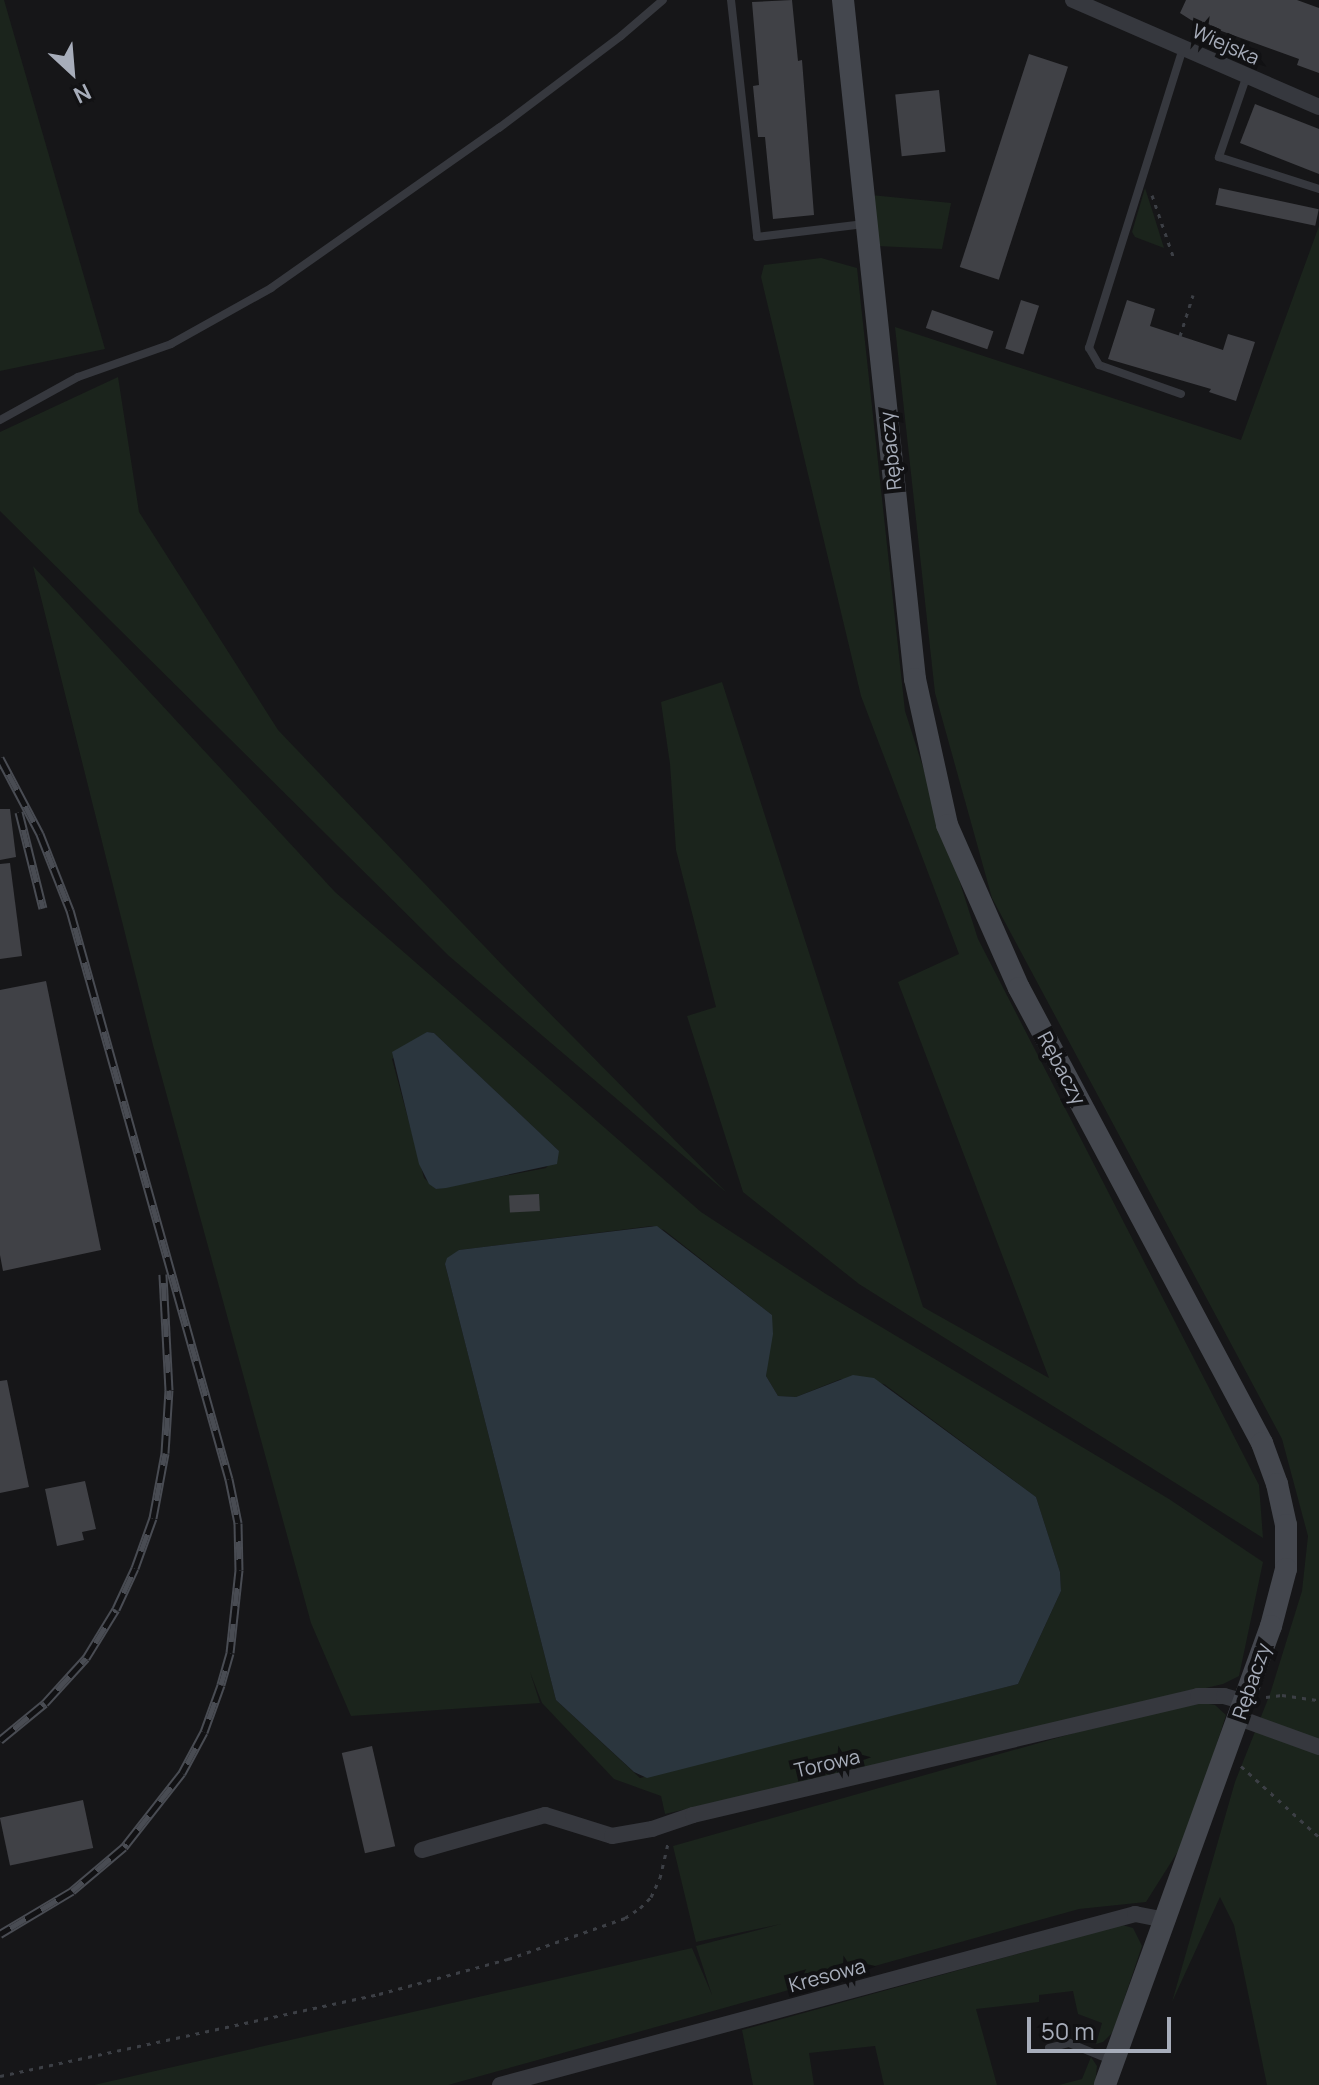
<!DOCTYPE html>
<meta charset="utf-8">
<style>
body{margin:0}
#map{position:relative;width:1319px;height:2085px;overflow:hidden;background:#161618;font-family:Manrope,sans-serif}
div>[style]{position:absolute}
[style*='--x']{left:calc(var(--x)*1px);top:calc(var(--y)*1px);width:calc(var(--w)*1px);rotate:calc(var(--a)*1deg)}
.green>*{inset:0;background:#1b241c}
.water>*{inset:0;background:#2b363e}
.building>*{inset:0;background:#404146;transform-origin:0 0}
.path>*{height:3px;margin-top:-1.5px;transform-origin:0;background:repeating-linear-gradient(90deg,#3c3f45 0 4px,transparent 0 10px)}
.lane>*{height:8px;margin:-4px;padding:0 4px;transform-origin:4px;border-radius:4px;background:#36383e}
.street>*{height:16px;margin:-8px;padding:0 8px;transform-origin:8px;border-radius:8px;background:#36383e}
.secondary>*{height:22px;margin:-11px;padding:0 11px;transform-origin:11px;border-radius:11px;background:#44474e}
.rail>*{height:9px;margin-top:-4.5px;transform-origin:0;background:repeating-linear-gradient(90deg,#111113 0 18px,#494c53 0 36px);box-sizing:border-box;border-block:2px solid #494c53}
span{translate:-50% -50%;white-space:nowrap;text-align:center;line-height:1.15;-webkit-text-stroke:8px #111113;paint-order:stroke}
.street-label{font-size:20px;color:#a7adba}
.north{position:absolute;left:32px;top:32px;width:80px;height:80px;-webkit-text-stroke:6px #111113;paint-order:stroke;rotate:154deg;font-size:22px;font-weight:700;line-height:32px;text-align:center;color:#a7adba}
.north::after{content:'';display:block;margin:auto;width:28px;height:36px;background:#a7adba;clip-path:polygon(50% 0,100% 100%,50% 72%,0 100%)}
.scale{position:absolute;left:1027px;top:2017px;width:144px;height:36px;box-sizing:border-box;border:4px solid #a7adba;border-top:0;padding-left:10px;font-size:24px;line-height:28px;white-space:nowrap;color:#a7adba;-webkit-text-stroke:6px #111113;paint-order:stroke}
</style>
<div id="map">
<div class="green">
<div style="clip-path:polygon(0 0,4px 0,105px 349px,0 371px)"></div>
<div style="clip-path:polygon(1145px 188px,1154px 216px,1164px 248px,1135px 237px,1132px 232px)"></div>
<div style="clip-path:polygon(871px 195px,951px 203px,942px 249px,877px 246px)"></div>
<div style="clip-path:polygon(1319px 226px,1319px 2085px,1267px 2085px,1234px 1925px,1220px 1897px,1172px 2002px,1235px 1782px,1270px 1694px,1302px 1591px,1308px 1536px,1282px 1439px,992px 898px,935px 693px,895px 327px,1241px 440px)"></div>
<div style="clip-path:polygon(821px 258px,857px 268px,905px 711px,978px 939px,1259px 1485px,1263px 1538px,859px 1284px,743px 1192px,687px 1016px,716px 1007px,676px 850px,670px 764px,661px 702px,722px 682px,923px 1307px,1049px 1378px,898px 982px,959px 954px,861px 696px,761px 277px,764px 265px)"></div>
<div style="clip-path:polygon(118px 377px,139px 512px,278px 730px,507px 970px,727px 1193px,449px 956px,0 511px,0 432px)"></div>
<div style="clip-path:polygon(evenodd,33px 566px,335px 892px,701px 1212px,826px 1294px,1169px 1499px,1263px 1562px,1239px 1676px,1223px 1684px,665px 1814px,661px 1796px,614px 1779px,542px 1703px,530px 1672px,540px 1703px,351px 1716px,311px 1623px,153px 1045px,33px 566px,427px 1032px,434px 1033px,559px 1151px,546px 1168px,436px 1189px,424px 1178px,392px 1059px,427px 1032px,33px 566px,652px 1226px,664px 1230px,772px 1315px,766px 1376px,778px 1396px,796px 1397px,841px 1379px,884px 1384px,1036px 1497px,1060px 1572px,1061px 1591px,1018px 1684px,640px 1778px,556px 1700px,445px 1264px,459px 1250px,652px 1226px)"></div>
<div style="clip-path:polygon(1203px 1703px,1215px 1705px,1226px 1715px,1187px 1837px,1146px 1902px,1079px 1909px,448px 2085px,94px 2085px,692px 1948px,712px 1995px,696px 1946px,781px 1924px,696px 1942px,673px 1846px,1131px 1717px)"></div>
<div style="clip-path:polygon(1115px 1923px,1133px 1928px,1142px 1946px,1113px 2032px,1103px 2042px,1096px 2044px,1102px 2023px,1078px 2014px,1073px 1991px,1039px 1995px,1039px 2002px,976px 2009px,997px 2085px,884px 2085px,875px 2046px,809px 2053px,814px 2085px,753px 2085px,742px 2030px,1032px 1950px)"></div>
<div style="clip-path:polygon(1091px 2057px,1097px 2066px,1095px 2085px,1059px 2085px,1082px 2079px)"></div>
</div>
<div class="water">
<div style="clip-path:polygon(427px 1032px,434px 1033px,559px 1151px,557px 1164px,446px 1188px,436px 1189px,429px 1184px,419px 1164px,392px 1052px)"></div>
<div style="clip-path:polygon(657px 1226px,772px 1315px,773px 1334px,766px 1376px,778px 1396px,796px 1397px,853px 1375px,874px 1378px,1036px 1497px,1060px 1572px,1061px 1591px,1018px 1684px,647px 1778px,634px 1772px,556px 1700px,445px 1264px,447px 1258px,459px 1250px)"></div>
</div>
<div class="building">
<div style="clip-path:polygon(792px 0,798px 61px,802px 60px,814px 215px,773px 219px,765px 137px,758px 137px,753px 86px,759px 85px,752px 2px)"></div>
<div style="clip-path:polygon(1186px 0,1297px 0,1319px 8px,1319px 73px,1297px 65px,1299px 59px,1191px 20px,1180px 13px)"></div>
<div style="left:1029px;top:54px;width:41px;height:224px;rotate:18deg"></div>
<div style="left:939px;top:90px;width:62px;height:44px;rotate:84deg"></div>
<div style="clip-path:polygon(1255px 104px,1319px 129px,1319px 174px,1240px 143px)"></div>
<div style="left:1219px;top:188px;width:102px;height:17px;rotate:12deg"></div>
<div style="left:1021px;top:300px;width:19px;height:51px;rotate:18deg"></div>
<div style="clip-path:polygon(1127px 300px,1155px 309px,1150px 326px,1223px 350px,1228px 334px,1255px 342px,1236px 401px,1209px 392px,1211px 389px,1108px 359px)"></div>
<div style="left:932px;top:310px;width:65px;height:19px;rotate:19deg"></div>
<div style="clip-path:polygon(0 809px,10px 809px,16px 857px,0 860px)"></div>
<div style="clip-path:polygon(10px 863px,22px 956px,0 959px,0 864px)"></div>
<div style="clip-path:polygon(46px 981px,101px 1250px,3px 1271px,0 1255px,0 990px)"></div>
<div style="left:539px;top:1194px;width:17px;height:30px;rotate:87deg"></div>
<div style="clip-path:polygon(7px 1380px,29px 1487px,0 1493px,0 1381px)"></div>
<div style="clip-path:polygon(85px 1481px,96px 1529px,82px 1532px,84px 1540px,57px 1546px,45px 1489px)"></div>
<div style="left:372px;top:1746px;width:103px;height:31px;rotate:77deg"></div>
<div style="left:83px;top:1800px;width:49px;height:85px;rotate:78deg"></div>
</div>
<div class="path">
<div style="--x:1152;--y:195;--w:65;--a:71"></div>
<div style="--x:1180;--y:336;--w:43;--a:-72.4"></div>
<div style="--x:1266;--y:1697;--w:16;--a:-7"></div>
<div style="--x:1282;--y:1695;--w:37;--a:8"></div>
<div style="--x:1241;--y:1766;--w:105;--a:42.3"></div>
<div style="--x:0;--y:2076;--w:388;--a:-12.2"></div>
<div style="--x:379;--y:1994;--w:134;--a:-15.2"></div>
<div style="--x:508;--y:1959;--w:124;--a:-19.3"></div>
<div style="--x:625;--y:1918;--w:18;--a:-34"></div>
<div style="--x:640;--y:1908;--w:16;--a:-45"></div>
<div style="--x:651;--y:1897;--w:21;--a:-65"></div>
<div style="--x:660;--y:1878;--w:36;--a:-77"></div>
</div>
<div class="lane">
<div style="--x:731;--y:0;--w:238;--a:83.7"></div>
<div style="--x:757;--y:237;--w:108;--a:-6.9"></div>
<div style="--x:1247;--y:75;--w:87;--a:108.9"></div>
<div style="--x:1219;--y:157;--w:105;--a:17.7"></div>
<div style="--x:1181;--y:394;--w:87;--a:-160.5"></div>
<div style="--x:1099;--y:365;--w:20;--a:-120"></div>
<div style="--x:1089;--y:348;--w:314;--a:-72.6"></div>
<div style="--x:0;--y:420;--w:89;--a:-28.9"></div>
<div style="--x:78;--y:377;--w:99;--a:-19.5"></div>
<div style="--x:171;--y:344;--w:115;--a:-29.2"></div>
<div style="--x:271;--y:288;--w:279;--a:-35.1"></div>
<div style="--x:499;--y:128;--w:153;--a:-37"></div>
<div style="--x:621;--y:36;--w:55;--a:-40.6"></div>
<div style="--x:1049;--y:2048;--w:21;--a:-14"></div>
<div style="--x:1069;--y:2043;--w:48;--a:22.2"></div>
</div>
<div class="street">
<div style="--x:1073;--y:0;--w:268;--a:23.5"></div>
<div style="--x:1239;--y:1718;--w:85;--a:19.9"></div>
<div style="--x:422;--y:1850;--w:128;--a:-15.9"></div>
<div style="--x:545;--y:1815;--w:70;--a:17.4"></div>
<div style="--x:612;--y:1836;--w:41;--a:-9.9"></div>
<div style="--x:652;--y:1829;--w:43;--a:-18.9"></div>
<div style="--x:693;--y:1815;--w:519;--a:-13.26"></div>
<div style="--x:1198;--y:1696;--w:26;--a:0"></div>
<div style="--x:1224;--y:1696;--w:22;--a:16"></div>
<div style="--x:500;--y:2085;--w:658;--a:-15.07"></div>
<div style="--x:1135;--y:1914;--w:33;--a:11"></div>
</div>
<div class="secondary">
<div style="--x:843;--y:0;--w:683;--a:83.95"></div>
<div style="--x:915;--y:679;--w:149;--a:77.6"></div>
<div style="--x:947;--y:825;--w:178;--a:66.2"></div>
<div style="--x:1019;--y:988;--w:516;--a:61.89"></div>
<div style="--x:1262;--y:1443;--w:44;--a:69.9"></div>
<div style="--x:1277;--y:1484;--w:42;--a:77.6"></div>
<div style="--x:1286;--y:1525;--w:44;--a:90"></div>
<div style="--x:1286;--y:1569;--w:59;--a:104.7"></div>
<div style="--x:1271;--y:1626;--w:488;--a:109.9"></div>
</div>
<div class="rail">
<div style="--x:0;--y:758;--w:86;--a:62.2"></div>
<div style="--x:40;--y:834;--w:82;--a:68.5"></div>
<div style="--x:70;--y:910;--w:591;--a:74.39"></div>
<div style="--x:229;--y:1479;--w:45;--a:78.4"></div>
<div style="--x:238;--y:1523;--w:47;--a:88.8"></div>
<div style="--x:239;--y:1570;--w:83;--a:96.2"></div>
<div style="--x:230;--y:1653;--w:33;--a:106"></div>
<div style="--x:221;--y:1685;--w:50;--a:109.9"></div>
<div style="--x:204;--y:1732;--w:47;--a:118.2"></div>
<div style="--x:182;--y:1773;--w:94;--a:128.1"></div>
<div style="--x:124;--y:1847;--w:68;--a:139.8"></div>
<div style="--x:72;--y:1891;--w:84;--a:149.2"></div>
<div style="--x:19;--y:812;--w:99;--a:76"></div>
<div style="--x:0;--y:1740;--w:58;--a:-39.4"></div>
<div style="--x:45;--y:1703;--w:61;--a:-47.7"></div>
<div style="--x:86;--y:1658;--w:57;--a:-58.5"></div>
<div style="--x:116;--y:1609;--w:45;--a:-65.1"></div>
<div style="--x:135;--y:1568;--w:53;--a:-70.2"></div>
<div style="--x:153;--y:1518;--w:66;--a:-79.5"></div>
<div style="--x:165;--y:1453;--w:63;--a:-86.4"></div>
<div style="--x:169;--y:1390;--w:116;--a:-93"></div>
</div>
<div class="street-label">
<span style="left:1226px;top:44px;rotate:24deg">Wiejska</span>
<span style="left:890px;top:451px;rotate:-96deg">Rębaczy</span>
<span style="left:1062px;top:1068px;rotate:62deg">Rębaczy</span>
<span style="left:1251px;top:1681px;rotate:-71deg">Rębaczy</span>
<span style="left:827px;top:1763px;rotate:-13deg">Torowa</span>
<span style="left:827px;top:1975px;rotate:-15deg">Kresowa</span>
</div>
<div class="north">N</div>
<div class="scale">50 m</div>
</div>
